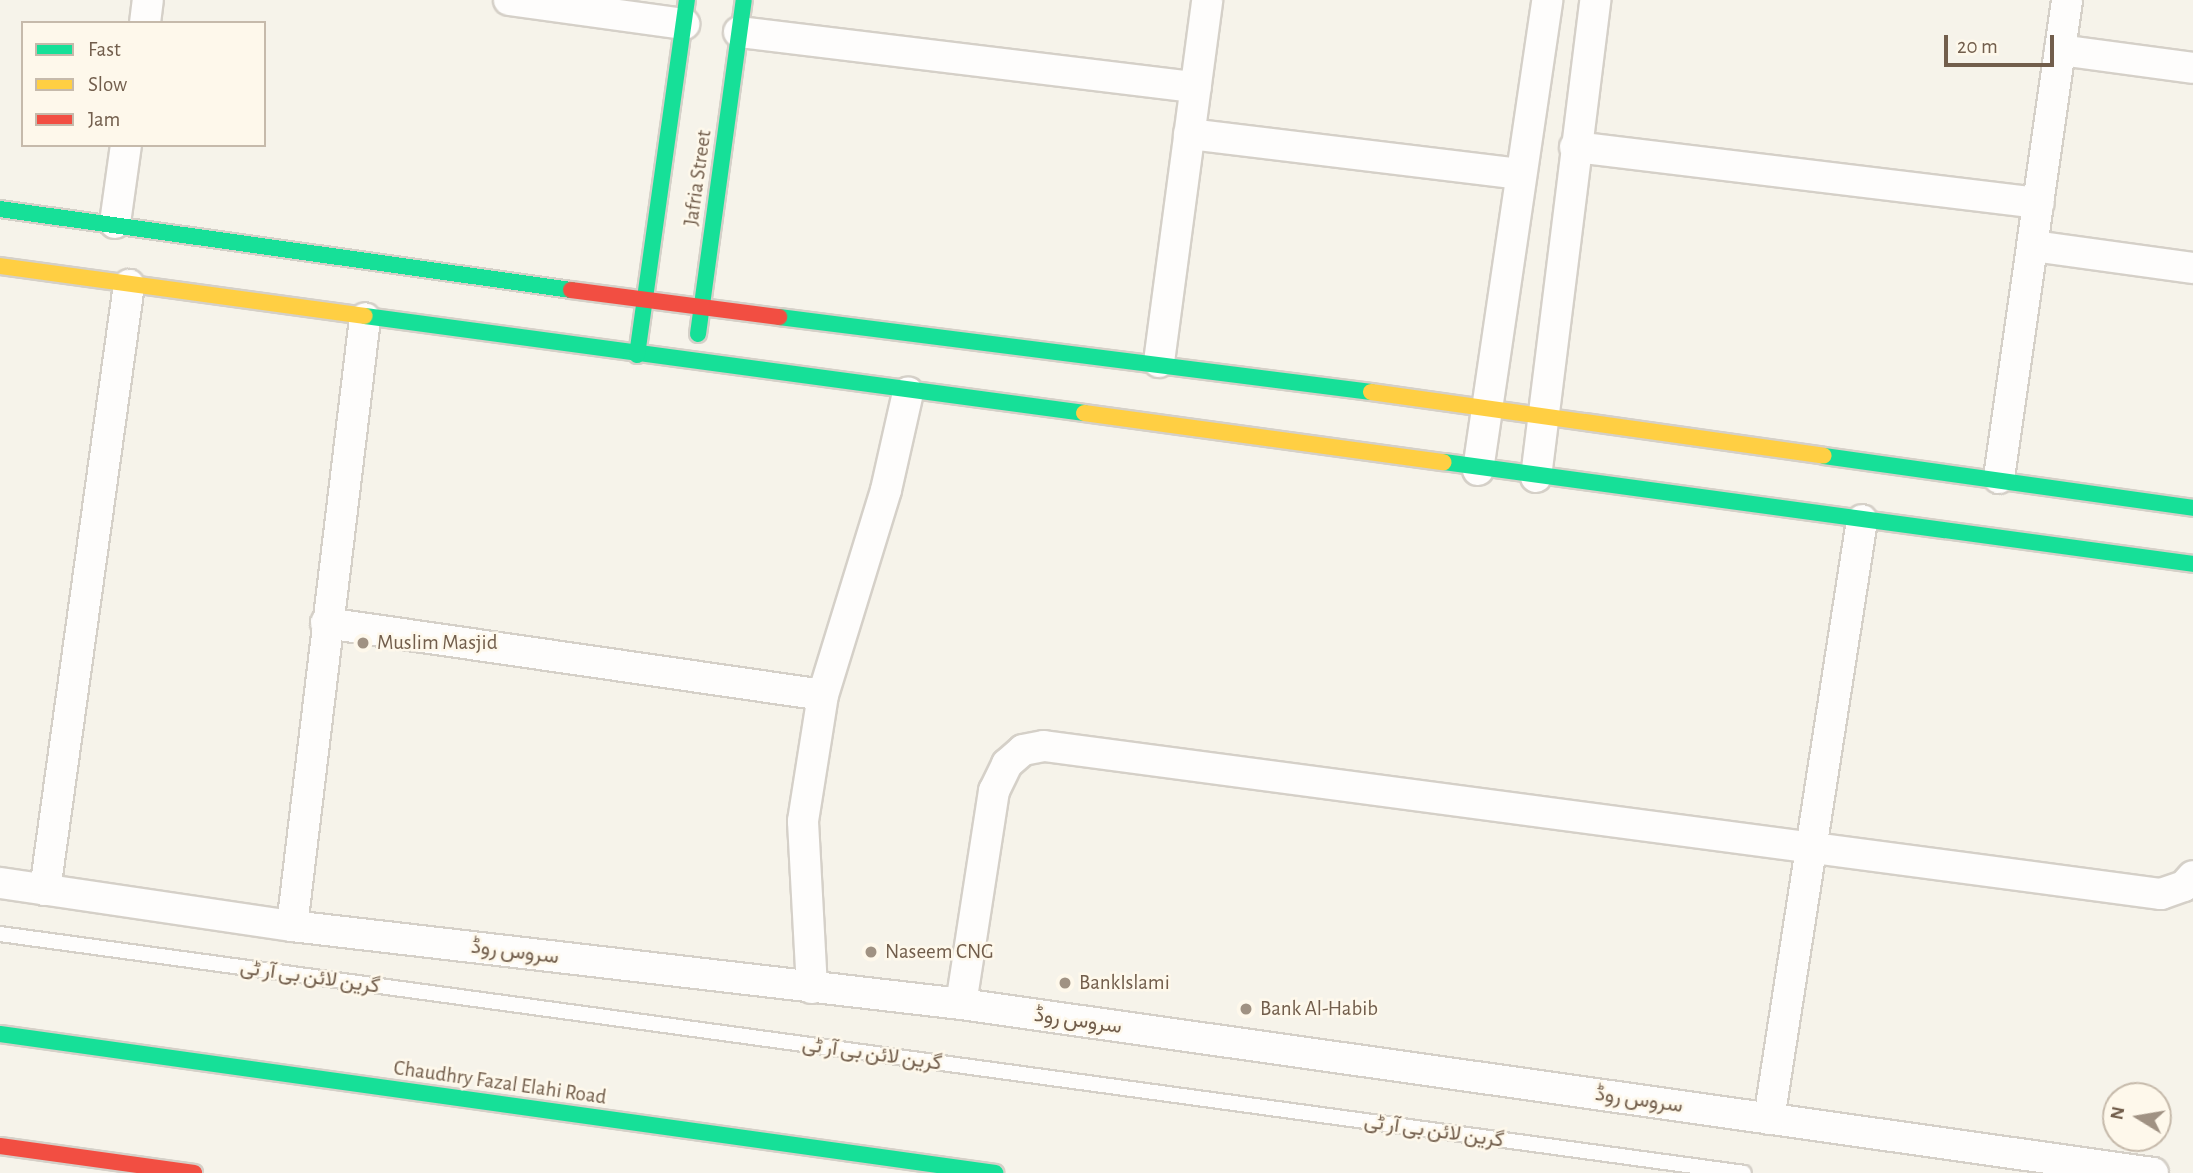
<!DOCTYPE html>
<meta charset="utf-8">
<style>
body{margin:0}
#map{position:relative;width:2193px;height:1173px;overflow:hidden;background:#f6f3ea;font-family:"Alegreya Sans",Vazirmatn,sans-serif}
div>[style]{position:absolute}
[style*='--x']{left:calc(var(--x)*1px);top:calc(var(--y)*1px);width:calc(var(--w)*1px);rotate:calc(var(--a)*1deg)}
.roads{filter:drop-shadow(2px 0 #d5d0c8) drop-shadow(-2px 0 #d5d0c8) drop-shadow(0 2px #d5d0c8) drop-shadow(0 -2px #d5d0c8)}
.lane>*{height:14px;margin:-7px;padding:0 7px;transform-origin:7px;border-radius:7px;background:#fefdfc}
.street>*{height:30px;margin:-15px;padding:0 15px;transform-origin:15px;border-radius:15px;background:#fefdfc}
.fast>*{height:16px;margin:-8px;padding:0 8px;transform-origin:8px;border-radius:8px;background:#16e098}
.slow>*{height:16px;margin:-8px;padding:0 8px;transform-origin:8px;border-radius:8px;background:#ffcf43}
.jam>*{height:16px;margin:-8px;padding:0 8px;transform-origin:8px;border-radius:8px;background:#f24e42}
.dots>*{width:19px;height:19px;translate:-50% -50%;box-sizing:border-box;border:4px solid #fef8eb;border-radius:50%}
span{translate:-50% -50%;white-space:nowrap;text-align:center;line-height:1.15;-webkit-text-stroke:5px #fef8eb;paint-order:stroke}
.street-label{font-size:21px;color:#725e4c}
.poi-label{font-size:21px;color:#725e4c}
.left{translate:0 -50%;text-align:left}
.legend{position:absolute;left:21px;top:21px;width:245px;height:126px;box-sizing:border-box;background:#fef8eb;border:2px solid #c6baab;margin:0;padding:9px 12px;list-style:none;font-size:21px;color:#725e4c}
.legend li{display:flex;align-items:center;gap:14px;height:35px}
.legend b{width:35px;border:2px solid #c6baab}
.north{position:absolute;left:2102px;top:1082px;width:70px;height:70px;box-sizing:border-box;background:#fef8eb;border:2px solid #c6baab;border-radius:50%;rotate:281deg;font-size:19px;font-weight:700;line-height:28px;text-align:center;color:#725e4c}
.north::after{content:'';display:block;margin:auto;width:24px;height:32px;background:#a09283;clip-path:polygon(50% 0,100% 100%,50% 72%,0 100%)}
.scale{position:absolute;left:1944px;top:35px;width:110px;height:32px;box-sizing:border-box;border:4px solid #725e4c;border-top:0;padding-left:9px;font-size:21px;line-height:24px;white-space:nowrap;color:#725e4c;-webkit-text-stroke:5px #fef8eb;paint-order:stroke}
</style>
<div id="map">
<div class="roads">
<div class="lane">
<div style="--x:0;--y:934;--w:1760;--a:7.8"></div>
</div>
<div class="street">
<div style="--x:509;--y:0;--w:177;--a:7.8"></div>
<div style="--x:145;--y:23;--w:23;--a:-83"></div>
<div style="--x:739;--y:32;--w:460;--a:6.9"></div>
<div style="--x:2060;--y:50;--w:134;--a:7.7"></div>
<div style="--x:1189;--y:134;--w:332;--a:6.9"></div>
<div style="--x:1575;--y:147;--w:467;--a:6.9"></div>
<div style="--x:115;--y:223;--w:79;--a:-82"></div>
<div style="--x:2033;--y:246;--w:162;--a:7.8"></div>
<div style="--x:1159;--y:362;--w:365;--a:-82.4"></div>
<div style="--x:1478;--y:470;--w:475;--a:-81.6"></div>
<div style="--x:1536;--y:477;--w:481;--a:-82.9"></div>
<div style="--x:1999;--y:478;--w:483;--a:-81.9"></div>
<div style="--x:326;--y:623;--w:502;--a:8.24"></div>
<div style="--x:0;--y:883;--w:295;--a:8.4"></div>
<div style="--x:292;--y:926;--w:674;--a:6.65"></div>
<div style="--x:961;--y:1004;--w:1204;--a:8.07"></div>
<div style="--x:45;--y:890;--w:611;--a:-82.1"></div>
<div style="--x:292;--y:926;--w:612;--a:-83.15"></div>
<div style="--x:812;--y:988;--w:167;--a:-93.1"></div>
<div style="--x:803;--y:821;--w:128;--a:-81"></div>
<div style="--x:823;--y:695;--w:214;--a:-72.9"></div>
<div style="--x:886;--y:490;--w:100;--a:-77.3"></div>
<div style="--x:961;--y:1004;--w:216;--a:-81.2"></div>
<div style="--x:994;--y:791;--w:30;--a:-64"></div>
<div style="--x:1007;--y:764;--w:21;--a:-41"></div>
<div style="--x:1023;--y:750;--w:21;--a:-11"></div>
<div style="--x:1044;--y:746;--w:1127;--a:7.55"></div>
<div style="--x:2161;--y:894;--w:24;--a:-19"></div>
<div style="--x:2184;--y:886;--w:13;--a:-48"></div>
<div style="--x:1769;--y:1119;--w:606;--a:-81.17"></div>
</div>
<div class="fast">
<div style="--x:0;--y:209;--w:577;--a:8.07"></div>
<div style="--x:365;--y:316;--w:726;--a:7.68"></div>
<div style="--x:779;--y:317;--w:597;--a:7.22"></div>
<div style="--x:698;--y:334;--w:337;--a:-82.2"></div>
<div style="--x:637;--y:355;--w:359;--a:-82"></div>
<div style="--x:1824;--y:456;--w:373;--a:8"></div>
<div style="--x:1444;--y:462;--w:756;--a:7.75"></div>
<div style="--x:0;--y:1034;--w:1005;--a:7.95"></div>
</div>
<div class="slow">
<div style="--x:0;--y:266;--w:368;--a:7.8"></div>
<div style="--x:1371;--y:392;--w:457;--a:8"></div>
<div style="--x:1084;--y:413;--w:363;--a:7.8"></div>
</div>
<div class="jam">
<div style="--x:571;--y:290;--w:210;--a:7.4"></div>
<div style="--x:0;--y:1146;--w:196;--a:7.9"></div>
</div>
</div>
<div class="dots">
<div style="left:363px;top:643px;background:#a09283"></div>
<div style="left:871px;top:952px;background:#a09283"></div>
<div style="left:1065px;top:983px;background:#a09283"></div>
<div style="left:1246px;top:1009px;background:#a09283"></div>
</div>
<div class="street-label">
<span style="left:698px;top:178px;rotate:-82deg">Jafria Street</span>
<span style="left:515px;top:952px;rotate:7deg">سروس روڈ</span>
<span style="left:310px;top:977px;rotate:8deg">گرین لائن بی آر ٹی</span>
<span style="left:1078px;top:1021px;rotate:8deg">سروس روڈ</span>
<span style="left:872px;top:1054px;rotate:8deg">گرین لائن بی آر ٹی</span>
<span style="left:500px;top:1083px;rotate:8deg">Chaudhry Fazal Elahi Road</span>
<span style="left:1639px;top:1100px;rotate:8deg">سروس روڈ</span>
<span style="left:1434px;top:1131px;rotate:8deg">گرین لائن بی آر ٹی</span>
</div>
<div class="poi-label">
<span class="left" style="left:377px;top:643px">Muslim Masjid</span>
<span class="left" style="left:885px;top:952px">Naseem CNG</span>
<span class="left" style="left:1079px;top:983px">BankIslami</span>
<span class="left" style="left:1260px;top:1009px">Bank Al-Habib</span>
</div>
<ul class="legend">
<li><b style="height:9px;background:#16e098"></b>Fast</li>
<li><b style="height:9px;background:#ffcf43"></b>Slow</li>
<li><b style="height:9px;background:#f24e42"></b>Jam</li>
</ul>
<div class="north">N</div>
<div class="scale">20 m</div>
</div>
